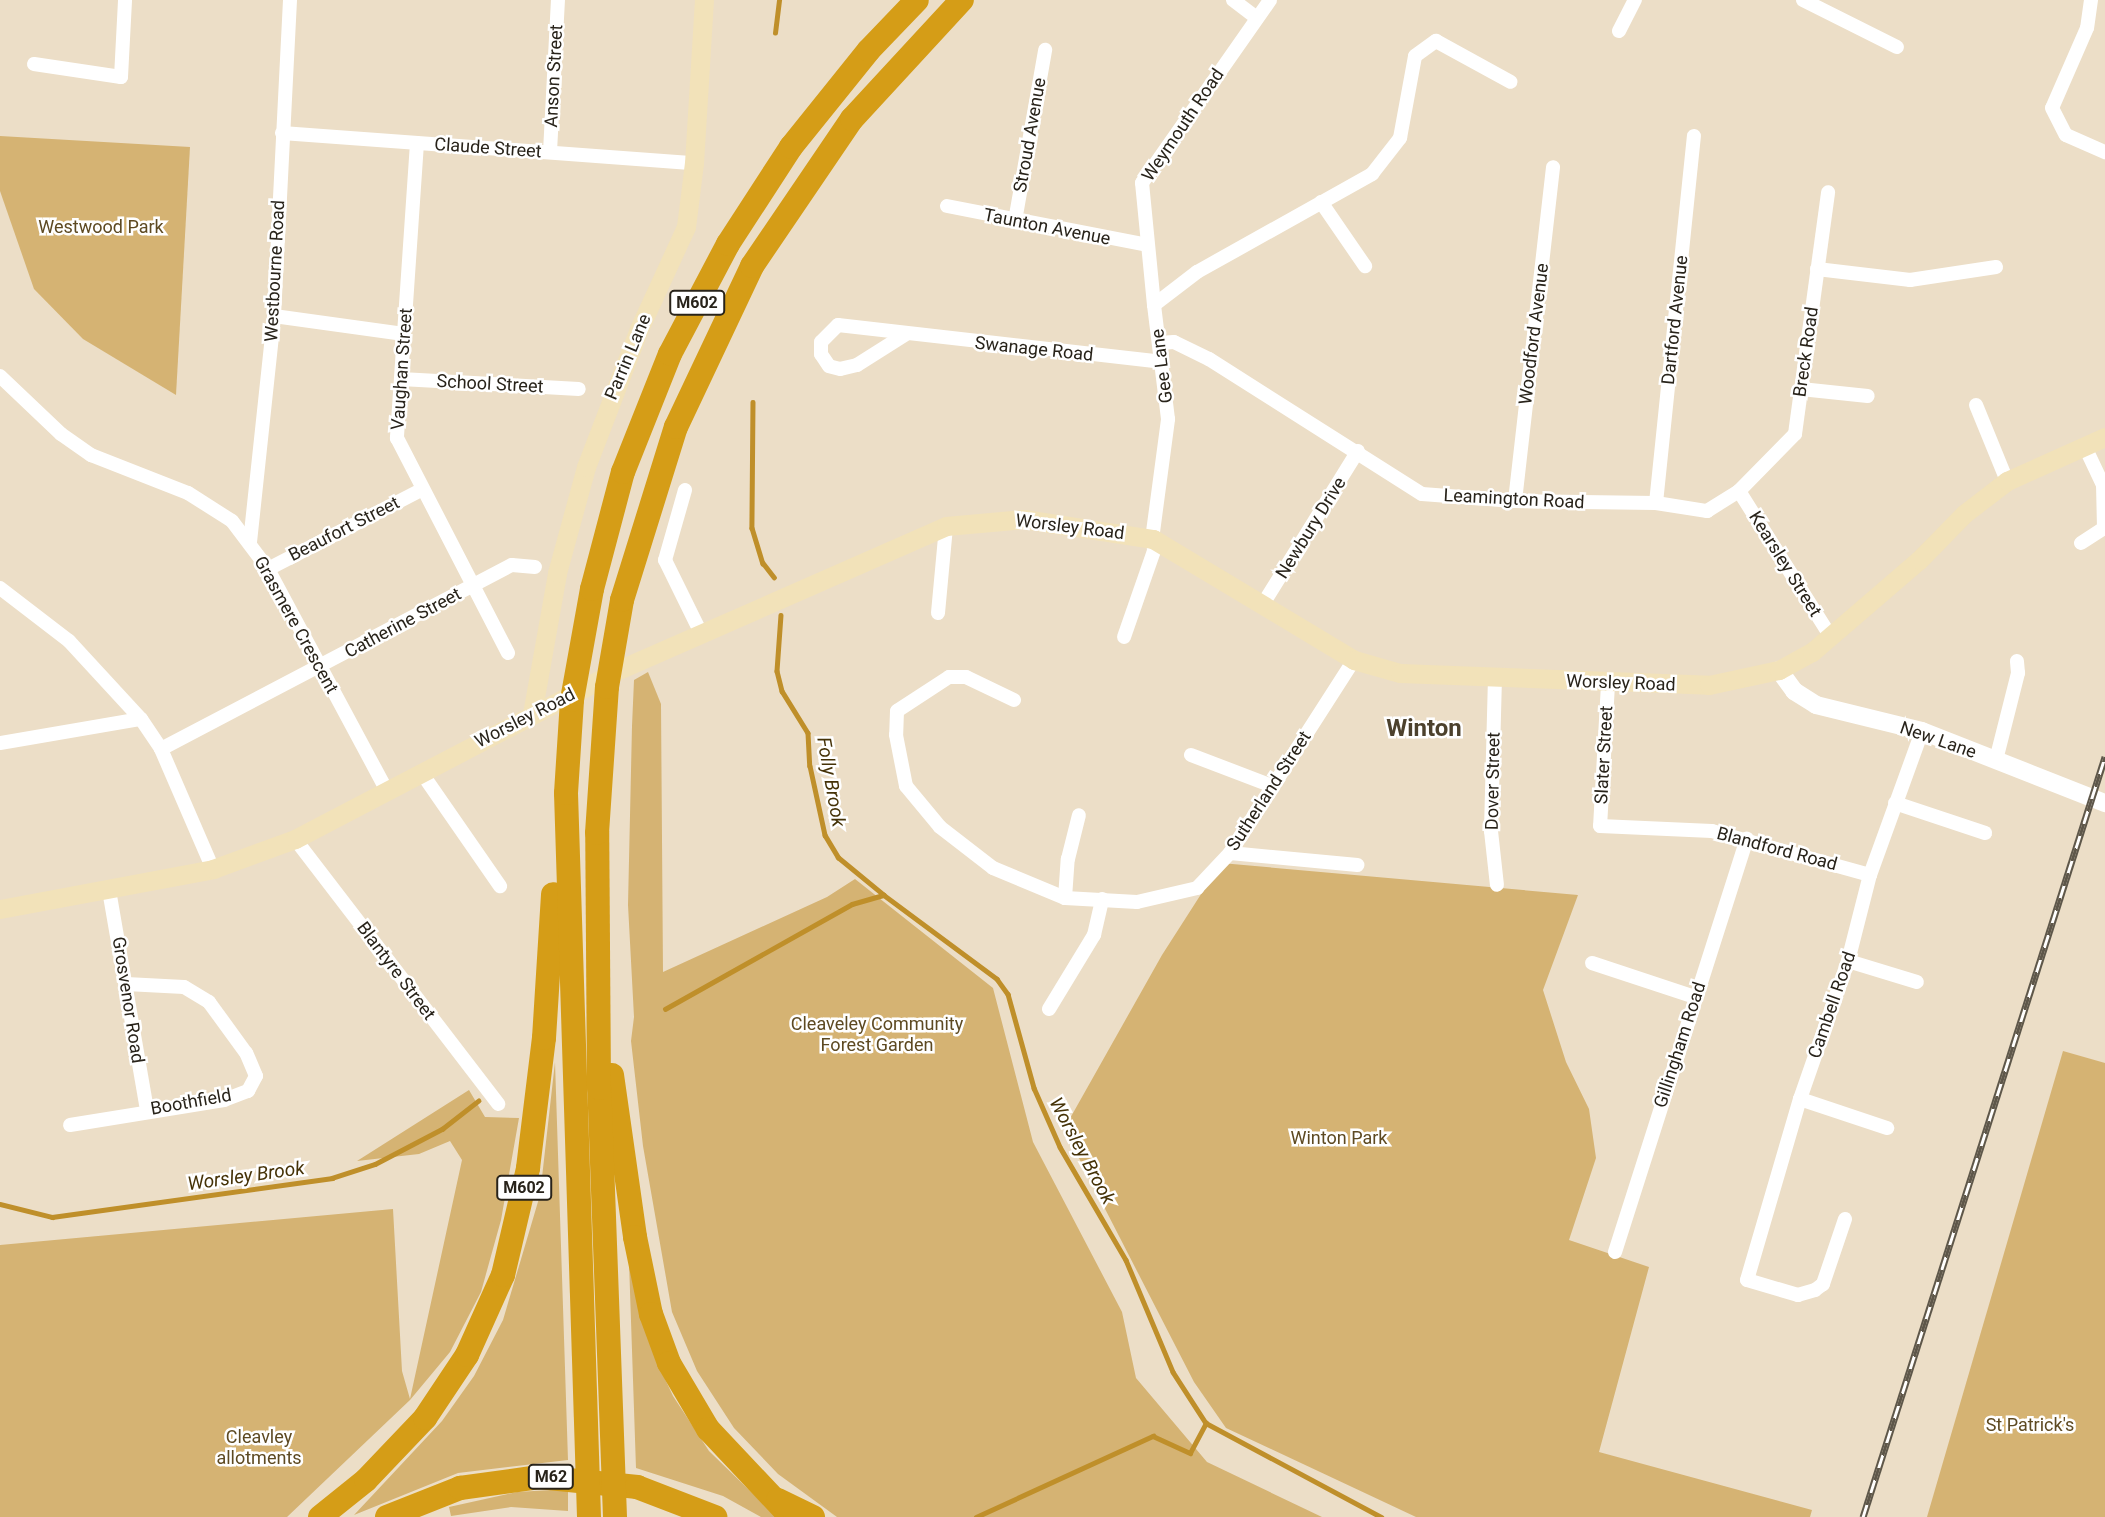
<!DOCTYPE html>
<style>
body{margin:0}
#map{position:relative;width:2105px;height:1517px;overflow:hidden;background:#ecdec7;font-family:Roboto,sans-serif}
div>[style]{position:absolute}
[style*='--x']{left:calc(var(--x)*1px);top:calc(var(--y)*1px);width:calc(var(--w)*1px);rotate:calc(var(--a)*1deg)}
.green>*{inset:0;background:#d5b373}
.stream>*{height:4.5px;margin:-2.25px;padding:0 2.25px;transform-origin:2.25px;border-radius:2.25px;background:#bf8f2a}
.minor>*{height:14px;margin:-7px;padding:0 7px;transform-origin:7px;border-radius:7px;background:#fff}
.tertiary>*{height:18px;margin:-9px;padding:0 9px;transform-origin:9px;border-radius:9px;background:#fff}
.secondary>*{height:19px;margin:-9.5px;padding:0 9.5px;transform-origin:9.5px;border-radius:9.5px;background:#f2e2b9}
.motorway>*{height:24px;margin:-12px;padding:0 12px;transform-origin:12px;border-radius:12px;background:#d59d17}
.rail>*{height:7px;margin-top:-3.5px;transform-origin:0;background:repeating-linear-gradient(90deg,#fff 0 13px,#5e574a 0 26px);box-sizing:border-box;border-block:2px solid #5e574a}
span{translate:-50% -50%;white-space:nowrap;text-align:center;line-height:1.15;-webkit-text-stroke:5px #fff;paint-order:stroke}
.shield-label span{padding:2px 5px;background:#fff;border:2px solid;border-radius:5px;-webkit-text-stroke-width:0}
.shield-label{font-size:16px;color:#28231a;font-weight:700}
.street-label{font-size:18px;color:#28231a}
.park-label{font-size:18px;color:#5d4921}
.water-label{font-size:19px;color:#453207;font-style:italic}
.district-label{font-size:24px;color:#4c412d;font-weight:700}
</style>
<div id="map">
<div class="green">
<div style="clip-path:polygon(0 136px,190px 147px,176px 395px,83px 339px,34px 289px,0 191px)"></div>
<div style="clip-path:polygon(648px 672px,661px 704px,663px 972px,827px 897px,855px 879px,993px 988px,1033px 1142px,1122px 1312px,1136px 1378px,1207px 1462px,1322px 1517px,837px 1517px,778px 1474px,734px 1428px,697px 1371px,672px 1312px,643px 1146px,631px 1041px,634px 1017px,628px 905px,632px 726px,634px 680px)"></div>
<div style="clip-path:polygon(1221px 863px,1578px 895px,1543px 990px,1566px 1062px,1589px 1109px,1596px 1158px,1569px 1240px,1649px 1267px,1599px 1452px,1812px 1510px,1810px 1517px,1416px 1517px,1226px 1428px,1194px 1382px,1064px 1129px,1162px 955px)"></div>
<div style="clip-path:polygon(2063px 1051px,2105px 1063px,2105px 1517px,1927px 1517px)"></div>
<div style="clip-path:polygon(555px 1062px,568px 1460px,458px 1473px,354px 1515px,442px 1421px,474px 1376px,503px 1320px,540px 1195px)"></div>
<div style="clip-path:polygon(469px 1090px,485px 1117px,519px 1118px,501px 1220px,481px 1292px,450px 1352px,410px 1400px,287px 1517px,0 1517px,0 1245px,393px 1209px,402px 1371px,410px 1399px,462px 1160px,450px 1141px,419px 1154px,357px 1161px)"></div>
<div style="clip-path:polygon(629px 1262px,658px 1364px,673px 1396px,709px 1451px,777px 1517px,761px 1517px,723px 1496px,636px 1468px)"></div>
<div style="clip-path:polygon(568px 1489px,568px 1511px,511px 1507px,451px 1516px,449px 1507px,517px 1492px)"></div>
</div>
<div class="stream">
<div style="--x:775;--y:33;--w:33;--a:-83"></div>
<div style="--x:753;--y:402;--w:126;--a:90.5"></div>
<div style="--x:752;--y:528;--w:37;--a:73"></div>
<div style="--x:763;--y:563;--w:18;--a:52"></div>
<div style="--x:781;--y:615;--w:56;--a:94.1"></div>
<div style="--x:777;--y:671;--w:21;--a:76"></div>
<div style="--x:782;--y:691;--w:49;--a:58.2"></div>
<div style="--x:808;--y:733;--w:33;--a:87"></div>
<div style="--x:810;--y:766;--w:71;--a:77.7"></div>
<div style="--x:825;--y:835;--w:26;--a:59"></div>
<div style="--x:838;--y:857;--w:58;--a:39.4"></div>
<div style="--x:665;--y:1009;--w:214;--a:-29.3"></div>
<div style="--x:852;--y:904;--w:33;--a:-16"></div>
<div style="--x:884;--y:895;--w:141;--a:36.6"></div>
<div style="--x:997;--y:979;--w:19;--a:54"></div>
<div style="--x:1008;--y:994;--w:98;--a:74.5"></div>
<div style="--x:1034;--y:1088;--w:64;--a:66.2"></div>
<div style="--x:1060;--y:1147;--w:131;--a:59.7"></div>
<div style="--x:1126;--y:1260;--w:121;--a:67.2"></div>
<div style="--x:1173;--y:1372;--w:61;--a:57.1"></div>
<div style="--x:1206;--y:1423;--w:199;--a:28.2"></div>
<div style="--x:0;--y:1204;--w:54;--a:14"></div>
<div style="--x:52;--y:1217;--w:283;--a:-7.9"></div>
<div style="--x:332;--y:1178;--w:45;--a:-18"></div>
<div style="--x:375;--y:1164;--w:76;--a:-27.6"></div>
<div style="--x:442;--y:1129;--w:46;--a:-37.9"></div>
<div style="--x:976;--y:1517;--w:195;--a:-24.6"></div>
<div style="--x:1153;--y:1436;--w:41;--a:24.7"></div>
<div style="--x:1190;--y:1453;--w:34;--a:-62"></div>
</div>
<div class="minor">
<div style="--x:1233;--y:0;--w:30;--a:37"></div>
<div style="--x:1803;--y:0;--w:105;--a:26.6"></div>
<div style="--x:2091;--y:0;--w:28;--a:98"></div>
<div style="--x:2087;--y:28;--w:87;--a:113.6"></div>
<div style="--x:2052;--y:108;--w:30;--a:63"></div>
<div style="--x:2066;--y:135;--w:43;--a:23.6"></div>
<div style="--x:1619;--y:31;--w:35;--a:-63"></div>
<div style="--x:34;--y:64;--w:88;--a:8.5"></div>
<div style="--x:121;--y:77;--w:77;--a:-87"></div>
<div style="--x:282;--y:133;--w:413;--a:4.2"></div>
<div style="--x:417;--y:143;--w:296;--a:93.9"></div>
<div style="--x:397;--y:438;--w:242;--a:62.7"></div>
<div style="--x:550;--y:152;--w:152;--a:-87"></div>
<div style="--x:1321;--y:202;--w:78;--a:55.5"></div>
<div style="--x:947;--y:206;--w:204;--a:11"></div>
<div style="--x:1015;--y:221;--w:174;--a:-80"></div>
<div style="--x:1817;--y:269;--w:94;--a:6.7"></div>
<div style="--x:1910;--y:280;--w:87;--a:-8.6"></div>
<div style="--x:1154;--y:305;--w:123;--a:-95.6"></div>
<div style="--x:1142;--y:183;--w:223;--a:-55"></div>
<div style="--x:274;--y:316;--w:131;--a:7.9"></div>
<div style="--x:906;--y:334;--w:58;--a:147.7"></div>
<div style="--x:857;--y:365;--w:17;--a:167"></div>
<div style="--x:840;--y:369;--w:11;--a:-165"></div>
<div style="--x:829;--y:366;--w:14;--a:-124"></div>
<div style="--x:821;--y:354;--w:12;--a:-90"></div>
<div style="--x:821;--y:342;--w:24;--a:-45"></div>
<div style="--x:838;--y:325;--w:325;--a:6.5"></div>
<div style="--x:1159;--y:343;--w:15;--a:-4"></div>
<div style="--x:1174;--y:342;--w:39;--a:26"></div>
<div style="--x:1209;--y:359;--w:252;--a:32.4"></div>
<div style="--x:1422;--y:494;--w:93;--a:4.3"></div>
<div style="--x:1515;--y:501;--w:141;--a:0.8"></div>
<div style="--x:1656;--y:503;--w:52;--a:8.9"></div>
<div style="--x:1707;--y:511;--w:38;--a:-32"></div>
<div style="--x:1739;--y:491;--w:80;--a:-45.5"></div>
<div style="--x:1795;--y:434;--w:244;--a:-82.2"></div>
<div style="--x:0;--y:376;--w:84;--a:43.6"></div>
<div style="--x:61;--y:434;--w:37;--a:35"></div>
<div style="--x:91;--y:455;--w:104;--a:21.4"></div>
<div style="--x:188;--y:493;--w:52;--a:32.5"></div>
<div style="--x:232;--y:521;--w:60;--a:53.1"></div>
<div style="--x:268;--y:569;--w:252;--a:61.8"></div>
<div style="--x:401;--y:379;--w:178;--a:3.2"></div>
<div style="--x:1801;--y:389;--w:67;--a:6"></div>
<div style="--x:1976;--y:405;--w:82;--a:67.8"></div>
<div style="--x:685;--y:490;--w:73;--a:105.9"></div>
<div style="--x:665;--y:560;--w:79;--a:63.8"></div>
<div style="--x:1739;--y:491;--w:173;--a:57.8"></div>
<div style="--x:1515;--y:501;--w:336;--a:-83.5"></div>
<div style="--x:1656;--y:503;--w:369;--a:-84.1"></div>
<div style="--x:250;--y:542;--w:227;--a:-83.9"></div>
<div style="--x:274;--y:316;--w:316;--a:-87.1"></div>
<div style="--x:2081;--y:543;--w:27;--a:-33"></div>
<div style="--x:2104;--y:528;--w:43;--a:-91.3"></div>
<div style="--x:2103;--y:485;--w:42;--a:-115.3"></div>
<div style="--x:268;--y:569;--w:172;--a:-27.3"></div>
<div style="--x:0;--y:588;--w:87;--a:37.5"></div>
<div style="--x:69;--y:641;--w:106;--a:47.3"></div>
<div style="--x:141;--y:719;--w:36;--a:56"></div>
<div style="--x:161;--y:749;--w:131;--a:66.6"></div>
<div style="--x:1263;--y:604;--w:180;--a:-58.2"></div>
<div style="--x:938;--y:613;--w:87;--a:-84.7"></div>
<div style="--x:1124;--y:637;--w:91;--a:-70.8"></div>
<div style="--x:1154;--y:551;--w:19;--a:-93"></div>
<div style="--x:1153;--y:532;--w:114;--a:-82.4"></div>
<div style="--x:1168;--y:419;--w:115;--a:-97"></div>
<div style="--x:1154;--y:305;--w:54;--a:-37.5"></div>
<div style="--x:1197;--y:272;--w:201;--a:-29.2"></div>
<div style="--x:1372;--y:174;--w:46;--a:-52.1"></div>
<div style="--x:1400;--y:138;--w:83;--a:-79.6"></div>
<div style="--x:1415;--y:56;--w:26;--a:-36"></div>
<div style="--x:1436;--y:41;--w:85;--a:28.7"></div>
<div style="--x:1495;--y:677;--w:154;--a:91.5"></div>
<div style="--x:1491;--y:831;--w:54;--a:83.7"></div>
<div style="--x:1608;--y:684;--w:142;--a:93.2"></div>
<div style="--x:1600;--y:826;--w:112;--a:2.6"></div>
<div style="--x:1712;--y:831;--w:164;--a:15.6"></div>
<div style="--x:1014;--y:700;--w:53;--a:-154.4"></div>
<div style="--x:966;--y:677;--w:17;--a:180"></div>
<div style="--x:949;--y:677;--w:62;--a:146.8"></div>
<div style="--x:897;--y:711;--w:24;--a:92"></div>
<div style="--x:896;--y:735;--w:52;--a:78.9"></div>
<div style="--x:906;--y:786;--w:53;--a:50.3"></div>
<div style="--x:940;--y:827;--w:67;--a:37.7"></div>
<div style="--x:993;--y:868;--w:78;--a:22.6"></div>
<div style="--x:1065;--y:898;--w:72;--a:3.2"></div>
<div style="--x:1137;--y:902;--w:62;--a:-13.1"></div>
<div style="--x:1197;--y:888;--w:48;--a:-46.7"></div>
<div style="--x:1230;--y:853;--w:229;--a:-57.3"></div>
<div style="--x:0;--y:743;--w:143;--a:-9.7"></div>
<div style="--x:161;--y:749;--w:396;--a:-27.7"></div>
<div style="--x:512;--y:565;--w:23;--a:5"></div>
<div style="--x:1191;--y:755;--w:87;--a:20.9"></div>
<div style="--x:1996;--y:760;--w:90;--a:-75.8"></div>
<div style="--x:2018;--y:673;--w:12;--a:-95"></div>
<div style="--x:421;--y:772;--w:139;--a:55.3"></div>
<div style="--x:1895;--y:803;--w:95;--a:18.4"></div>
<div style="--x:295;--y:839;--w:334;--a:52.5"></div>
<div style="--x:1230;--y:853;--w:128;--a:5.4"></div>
<div style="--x:109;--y:890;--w:223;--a:80.2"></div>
<div style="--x:1065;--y:898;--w:39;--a:-86"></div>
<div style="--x:1068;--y:859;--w:45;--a:-76"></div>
<div style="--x:1848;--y:961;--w:72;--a:16.9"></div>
<div style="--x:1592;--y:963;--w:108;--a:18.3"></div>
<div style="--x:1049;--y:1009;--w:87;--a:-58.7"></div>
<div style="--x:1094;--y:935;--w:37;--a:-77"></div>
<div style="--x:1800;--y:1099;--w:92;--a:18.4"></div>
<div style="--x:70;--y:1125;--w:156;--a:-9.2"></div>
<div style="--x:224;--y:1100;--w:26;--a:-21"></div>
<div style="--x:248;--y:1091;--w:17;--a:-62"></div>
<div style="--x:256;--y:1076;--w:25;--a:-113"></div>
<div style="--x:246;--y:1053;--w:63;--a:-126"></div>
<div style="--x:209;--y:1002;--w:29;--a:-149"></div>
<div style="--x:184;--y:987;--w:58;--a:-177"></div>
<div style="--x:1845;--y:1219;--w:69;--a:108.7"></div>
<div style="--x:1823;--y:1284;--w:10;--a:143"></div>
<div style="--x:1815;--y:1290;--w:18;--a:164"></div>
<div style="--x:1798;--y:1295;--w:53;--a:-163.6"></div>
<div style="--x:1747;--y:1280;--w:189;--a:-73.7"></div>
<div style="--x:1800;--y:1099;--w:146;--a:-70.8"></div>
<div style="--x:1848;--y:961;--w:89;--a:-75.7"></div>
<div style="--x:1870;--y:875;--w:153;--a:-70.1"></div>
<div style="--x:1615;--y:1252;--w:434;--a:-72.3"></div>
</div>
<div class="tertiary">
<div style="--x:1779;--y:670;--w:26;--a:54"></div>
<div style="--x:1794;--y:691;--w:26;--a:32"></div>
<div style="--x:1816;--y:705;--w:109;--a:13.8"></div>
<div style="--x:1922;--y:731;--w:197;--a:21.5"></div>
</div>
<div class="secondary">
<div style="--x:532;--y:714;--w:143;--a:-79.9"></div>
<div style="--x:557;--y:573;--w:110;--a:-74.7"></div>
<div style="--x:586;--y:467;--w:148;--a:-69"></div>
<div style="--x:639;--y:329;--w:112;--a:-65.3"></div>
<div style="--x:686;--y:227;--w:64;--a:-82.9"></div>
<div style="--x:694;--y:163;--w:163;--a:-86.5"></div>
<div style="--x:0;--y:909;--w:217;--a:-10.6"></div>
<div style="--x:213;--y:869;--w:87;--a:-20.1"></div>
<div style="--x:295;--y:839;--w:362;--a:-27.6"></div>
<div style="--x:616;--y:671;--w:360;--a:-23.7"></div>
<div style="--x:946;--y:526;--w:78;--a:-5.1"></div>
<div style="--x:1024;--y:519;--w:131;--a:8.8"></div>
<div style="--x:1153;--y:539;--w:235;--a:31"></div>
<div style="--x:1354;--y:660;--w:48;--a:15.8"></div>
<div style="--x:1400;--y:673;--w:309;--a:2.2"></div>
<div style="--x:1709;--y:685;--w:72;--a:-12.1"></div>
<div style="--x:1779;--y:670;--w:38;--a:-29"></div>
<div style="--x:1812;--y:652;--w:141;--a:-40.7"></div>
<div style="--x:1919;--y:560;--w:64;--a:-45.6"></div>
<div style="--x:1964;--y:514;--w:54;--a:-37.5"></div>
<div style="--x:2007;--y:481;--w:107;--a:-24.2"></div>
</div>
<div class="motorway">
<div style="--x:612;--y:1075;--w:164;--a:81.9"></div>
<div style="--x:635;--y:1237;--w:79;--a:78.3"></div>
<div style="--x:651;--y:1314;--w:52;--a:69.8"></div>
<div style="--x:669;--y:1363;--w:77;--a:59.4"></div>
<div style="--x:708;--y:1429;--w:121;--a:46.7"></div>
<div style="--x:778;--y:1500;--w:39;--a:26"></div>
<div style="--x:320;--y:1517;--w:59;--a:-38.8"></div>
<div style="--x:366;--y:1480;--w:86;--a:-46.4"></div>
<div style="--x:425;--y:1418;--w:76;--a:-56.3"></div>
<div style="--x:467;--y:1355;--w:88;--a:-65.8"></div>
<div style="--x:503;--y:1275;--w:110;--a:-76.8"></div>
<div style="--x:528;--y:1168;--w:131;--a:-83"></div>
<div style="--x:544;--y:1038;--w:144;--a:-86.4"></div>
<div style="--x:387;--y:1517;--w:79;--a:-21.7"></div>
<div style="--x:460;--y:1488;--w:80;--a:-7.9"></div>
<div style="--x:539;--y:1477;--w:99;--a:5.8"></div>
<div style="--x:637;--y:1487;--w:84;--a:21"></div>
<div style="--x:589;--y:1517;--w:724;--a:-91.82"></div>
<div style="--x:566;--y:793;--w:93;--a:-86.3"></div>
<div style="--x:572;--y:700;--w:113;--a:-79.8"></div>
<div style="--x:592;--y:589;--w:121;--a:-75.2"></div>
<div style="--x:623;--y:472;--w:127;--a:-68.3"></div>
<div style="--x:670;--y:354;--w:124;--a:-62.2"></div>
<div style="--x:728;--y:244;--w:116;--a:-57"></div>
<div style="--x:791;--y:147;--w:124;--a:-51.2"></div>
<div style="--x:869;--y:50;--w:69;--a:-46.2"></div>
<div style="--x:615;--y:1517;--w:429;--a:-92.1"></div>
<div style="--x:599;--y:1088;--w:255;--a:-90.4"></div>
<div style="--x:597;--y:833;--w:146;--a:-86.1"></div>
<div style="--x:607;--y:687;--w:88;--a:-80.2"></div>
<div style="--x:622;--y:600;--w:181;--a:-72.7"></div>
<div style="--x:676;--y:427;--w:178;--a:-64.7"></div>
<div style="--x:752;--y:266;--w:178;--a:-55.8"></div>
<div style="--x:852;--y:119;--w:162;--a:-47.3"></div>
</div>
<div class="rail">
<div style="--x:1863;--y:1517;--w:798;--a:-72.34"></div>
</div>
<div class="shield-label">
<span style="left:697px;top:303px">M602</span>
<span style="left:524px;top:1188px">M602</span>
<span style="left:551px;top:1477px">M62</span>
</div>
<div class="street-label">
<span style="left:554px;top:76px;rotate:-87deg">Anson Street</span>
<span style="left:1183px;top:125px;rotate:-56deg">Weymouth Road</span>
<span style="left:1030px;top:135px;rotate:-80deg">Stroud Avenue</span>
<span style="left:488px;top:148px;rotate:4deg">Claude Street</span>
<span style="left:1047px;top:227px;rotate:11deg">Taunton Avenue</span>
<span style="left:275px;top:271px;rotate:-87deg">Westbourne Road</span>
<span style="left:1675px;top:320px;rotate:-84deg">Dartford Avenue</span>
<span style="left:1534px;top:334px;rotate:-83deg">Woodford Avenue</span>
<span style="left:1034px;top:349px;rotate:6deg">Swanage Road</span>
<span style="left:1806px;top:352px;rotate:-82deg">Breck Road</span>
<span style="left:628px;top:357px;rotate:-67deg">Parrin Lane</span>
<span style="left:1162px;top:366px;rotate:-97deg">Gee Lane</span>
<span style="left:402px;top:369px;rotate:-86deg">Vaughan Street</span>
<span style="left:490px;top:384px;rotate:3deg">School Street</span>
<span style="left:1514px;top:499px;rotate:3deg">Leamington Road</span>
<span style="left:1070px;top:527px;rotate:7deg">Worsley Road</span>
<span style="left:1311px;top:528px;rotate:-58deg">Newbury Drive</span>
<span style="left:344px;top:529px;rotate:-27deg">Beaufort Street</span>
<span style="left:1785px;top:564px;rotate:58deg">Kearsley Street</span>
<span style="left:403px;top:623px;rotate:-28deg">Catherine Street</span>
<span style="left:296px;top:625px;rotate:61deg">Grasmere Crescent</span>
<span style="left:1621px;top:683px;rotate:2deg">Worsley Road</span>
<span style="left:525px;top:718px;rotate:-27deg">Worsley Road</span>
<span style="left:1938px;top:740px;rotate:19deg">New Lane</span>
<span style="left:1604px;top:755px;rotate:-87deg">Slater Street</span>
<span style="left:1493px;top:781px;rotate:-89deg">Dover Street</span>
<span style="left:1269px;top:791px;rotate:-57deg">Sutherland Street</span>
<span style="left:1777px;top:849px;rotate:15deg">Blandford Road</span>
<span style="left:396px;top:971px;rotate:53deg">Blantyre Street</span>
<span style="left:128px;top:1000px;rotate:81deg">Grosvenor Road</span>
<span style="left:1832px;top:1005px;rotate:-71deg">Cambell Road</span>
<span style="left:1680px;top:1045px;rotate:-72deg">Gillingham Road</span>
<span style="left:191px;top:1102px;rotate:-10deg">Boothfield</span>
</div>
<div class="park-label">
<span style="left:101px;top:227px">Westwood Park</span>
<span style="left:877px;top:1035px">Cleaveley Community<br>Forest Garden</span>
<span style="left:1339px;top:1138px">Winton Park</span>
<span style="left:2030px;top:1425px">St Patrick's</span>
<span style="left:259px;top:1448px">Cleavley<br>allotments</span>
</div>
<div class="water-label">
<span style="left:831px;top:782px;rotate:80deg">Folly Brook</span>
<span style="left:1082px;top:1151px;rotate:62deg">Worsley Brook</span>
<span style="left:246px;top:1176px;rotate:-8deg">Worsley Brook</span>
</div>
<div class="district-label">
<span style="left:1424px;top:729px">Winton</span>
</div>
</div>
